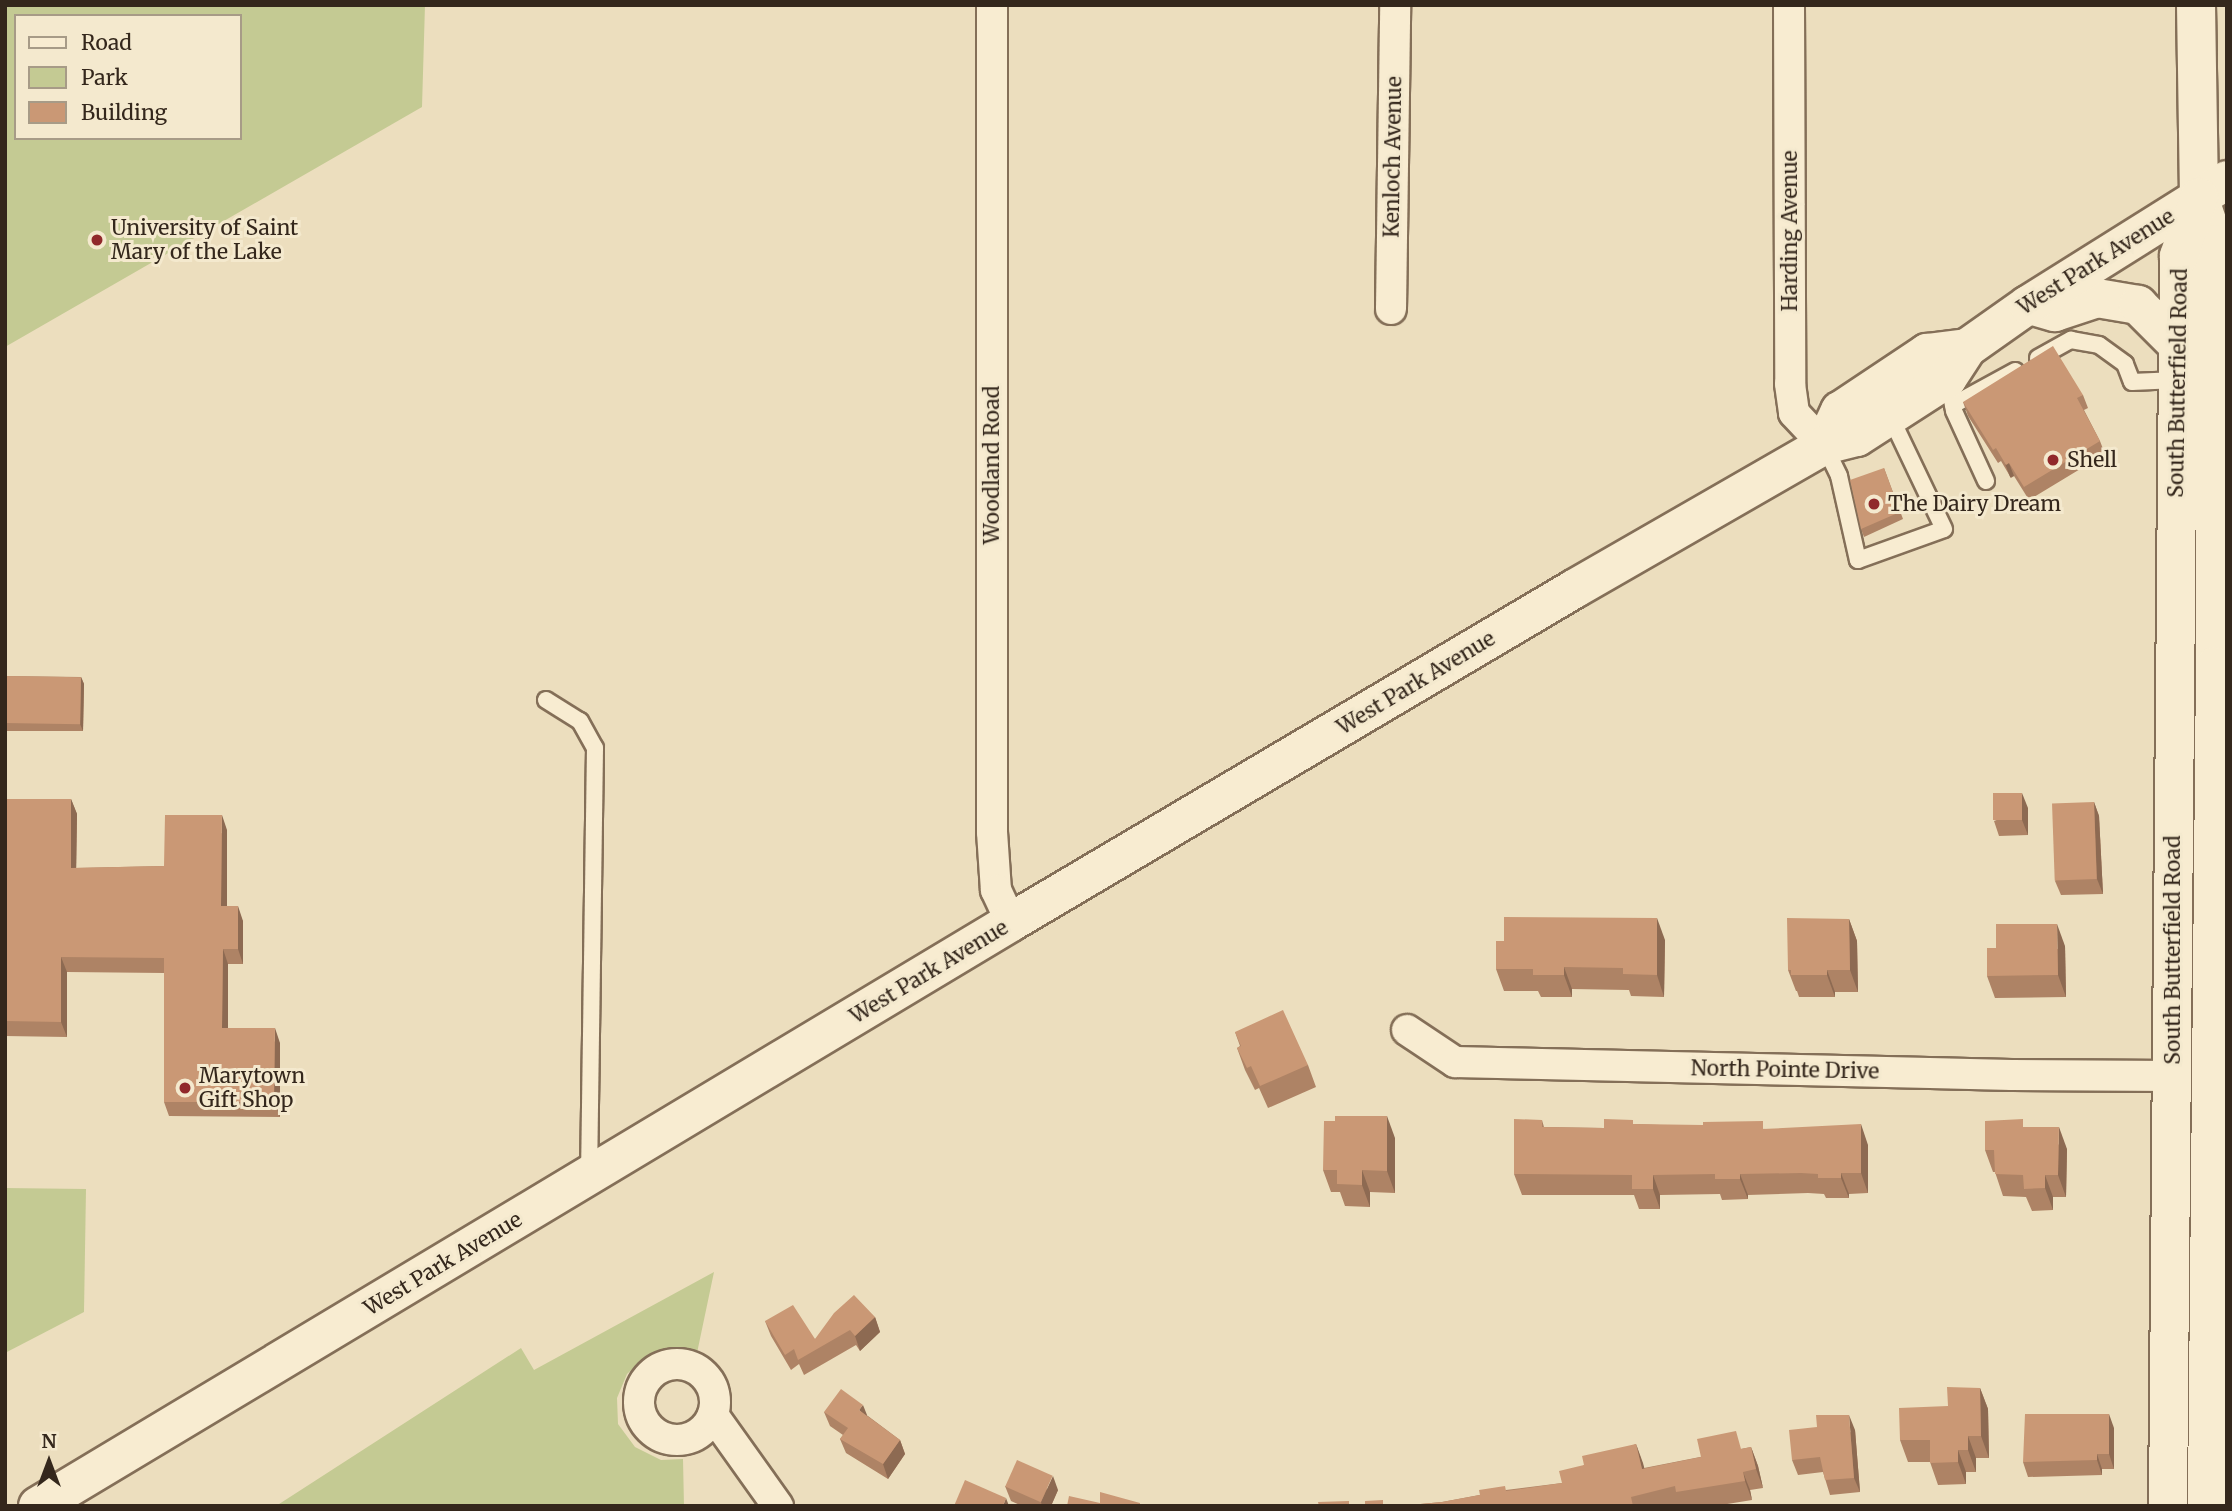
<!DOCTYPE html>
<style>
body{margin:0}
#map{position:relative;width:2232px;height:1511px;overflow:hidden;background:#ecdebe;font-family:Merriweather,serif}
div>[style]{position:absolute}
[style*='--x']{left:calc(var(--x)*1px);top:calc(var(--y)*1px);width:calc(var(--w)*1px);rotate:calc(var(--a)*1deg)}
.green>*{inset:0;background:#c4ca93}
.roads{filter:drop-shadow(2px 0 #846f58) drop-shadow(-2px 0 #846f58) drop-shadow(0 2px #846f58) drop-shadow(0 -2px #846f58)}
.lane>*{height:16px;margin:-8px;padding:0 8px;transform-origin:8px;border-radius:8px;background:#f8ecd1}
.street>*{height:30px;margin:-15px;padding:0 15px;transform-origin:15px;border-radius:15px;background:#f8ecd1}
.street>.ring{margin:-15px;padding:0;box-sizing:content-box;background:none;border:30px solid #f8ecd1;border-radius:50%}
.secondary>*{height:38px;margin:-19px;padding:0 19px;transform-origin:19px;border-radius:19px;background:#f8ecd1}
.wall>*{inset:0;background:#ae8365}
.shaded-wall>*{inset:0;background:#8d6a52;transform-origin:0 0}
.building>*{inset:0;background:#ca9875;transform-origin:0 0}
.dots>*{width:19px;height:19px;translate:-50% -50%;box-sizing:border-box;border:4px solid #f4e9ce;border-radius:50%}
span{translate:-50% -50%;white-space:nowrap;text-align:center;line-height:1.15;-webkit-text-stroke:6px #f4e9ce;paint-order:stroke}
.street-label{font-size:21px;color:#34271c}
.poi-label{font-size:21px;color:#34271c}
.left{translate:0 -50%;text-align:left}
.frame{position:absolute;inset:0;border:7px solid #34271c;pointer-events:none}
.legend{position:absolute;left:14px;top:14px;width:228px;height:126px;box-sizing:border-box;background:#f4e9ce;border:2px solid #a79b87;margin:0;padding:9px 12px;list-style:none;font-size:21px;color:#34271c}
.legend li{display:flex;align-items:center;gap:14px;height:35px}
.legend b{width:35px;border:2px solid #a79b87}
.north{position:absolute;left:14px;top:1427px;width:70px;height:70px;-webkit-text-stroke:5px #f4e9ce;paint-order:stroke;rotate:0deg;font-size:19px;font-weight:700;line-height:28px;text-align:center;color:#34271c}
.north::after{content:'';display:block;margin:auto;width:24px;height:32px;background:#34271c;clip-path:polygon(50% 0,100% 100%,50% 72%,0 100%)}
</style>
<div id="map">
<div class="green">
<div style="clip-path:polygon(evenodd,5px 5px,425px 5px,422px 107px,5px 347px,5px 5px,16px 16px,240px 16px,240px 138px,16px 138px,16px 16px)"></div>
<div style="clip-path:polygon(5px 1188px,86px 1189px,84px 1312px,5px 1353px)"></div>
<div style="clip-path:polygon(714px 1272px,697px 1353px,664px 1350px,643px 1359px,627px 1374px,617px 1398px,618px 1424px,635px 1447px,661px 1460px,683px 1459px,684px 1506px,276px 1506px,521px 1348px,534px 1370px)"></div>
</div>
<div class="roads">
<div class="lane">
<div style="--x:2038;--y:358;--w:38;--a:-29"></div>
<div style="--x:2071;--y:340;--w:28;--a:10"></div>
<div style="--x:2099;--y:345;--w:32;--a:36"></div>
<div style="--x:2125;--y:364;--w:19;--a:69"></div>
<div style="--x:2132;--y:382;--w:45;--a:-2.5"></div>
<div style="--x:1951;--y:395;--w:16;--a:79"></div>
<div style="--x:1954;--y:411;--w:77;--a:65.4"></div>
<div style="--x:1953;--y:405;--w:71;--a:-28.7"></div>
<div style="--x:1824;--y:445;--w:34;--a:64"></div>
<div style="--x:1839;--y:476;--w:86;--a:77.3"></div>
<div style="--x:1858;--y:560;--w:91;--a:-19.8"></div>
<div style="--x:1944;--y:529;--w:125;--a:-115.5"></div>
<div style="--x:546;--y:700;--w:40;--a:32"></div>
<div style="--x:580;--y:721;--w:31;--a:61"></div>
<div style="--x:595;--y:748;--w:426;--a:90.8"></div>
</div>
<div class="street">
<div style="--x:992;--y:5;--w:827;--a:90"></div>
<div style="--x:992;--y:832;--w:58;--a:86.1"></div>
<div style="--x:996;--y:890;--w:35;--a:65"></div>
<div style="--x:1789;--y:5;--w:379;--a:89.8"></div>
<div style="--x:1790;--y:384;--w:29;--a:82"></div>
<div style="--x:1794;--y:413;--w:44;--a:46.8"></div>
<div style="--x:1391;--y:309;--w:304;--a:-89.2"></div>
<div style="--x:1407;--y:1030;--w:58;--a:33.7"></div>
<div style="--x:1455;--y:1062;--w:557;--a:1.34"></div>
<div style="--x:2012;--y:1075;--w:160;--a:0.4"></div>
<div class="ring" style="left:639px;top:1364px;width:46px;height:46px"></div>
<div style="--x:713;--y:1415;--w:112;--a:54.5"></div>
</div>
<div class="secondary">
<div style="--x:2196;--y:5;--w:192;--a:89.1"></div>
<div style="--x:2199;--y:197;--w:50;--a:71.2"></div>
<div style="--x:2215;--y:244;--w:422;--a:90"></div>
<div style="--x:2215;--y:666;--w:840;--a:90.55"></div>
<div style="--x:2030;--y:305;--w:26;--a:16"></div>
<div style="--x:2055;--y:312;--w:44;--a:-18.4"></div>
<div style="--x:2097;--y:298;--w:42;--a:9.7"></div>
<div style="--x:2138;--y:305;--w:55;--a:45"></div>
<div style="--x:1824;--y:445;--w:38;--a:-65"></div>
<div style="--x:1840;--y:411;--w:105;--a:-33.7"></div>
<div style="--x:1927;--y:353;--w:40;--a:-7.1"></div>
<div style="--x:38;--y:1506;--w:1135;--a:-30.97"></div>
<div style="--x:1011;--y:922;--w:654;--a:-30.6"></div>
<div style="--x:1574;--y:589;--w:289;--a:-29.9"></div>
<div style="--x:1824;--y:445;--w:34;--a:-14"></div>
<div style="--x:1857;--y:437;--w:107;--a:-32.8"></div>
<div style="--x:1947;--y:379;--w:37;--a:-57"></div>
<div style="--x:1967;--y:348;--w:75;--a:-35.2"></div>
<div style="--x:2028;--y:305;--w:235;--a:-32.1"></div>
<div style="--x:2168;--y:1506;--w:1250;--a:-89.5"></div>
<div style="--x:2179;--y:256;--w:62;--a:-71.3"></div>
</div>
</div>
<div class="wall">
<div style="clip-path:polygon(2083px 395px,2088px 408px,2084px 410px,2100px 441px,2105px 454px,2029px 500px,2014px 476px,2011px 478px,2001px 461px,1998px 463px,1968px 416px,1963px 402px)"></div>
<div style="clip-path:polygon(1884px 468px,1903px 519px,1864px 537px,1861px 529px)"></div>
<div style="clip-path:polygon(5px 676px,81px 677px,84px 684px,83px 731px,5px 731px)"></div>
<div style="clip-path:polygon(5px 799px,71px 799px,77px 814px,76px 868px,164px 866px,227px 830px,227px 906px,243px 921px,243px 964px,228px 964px,228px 1028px,280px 1043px,280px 1117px,169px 1116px,164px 1102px,164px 973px,67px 972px,67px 1037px,5px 1036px)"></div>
<div style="clip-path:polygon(2094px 802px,2099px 816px,2103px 894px,2061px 895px,2055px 881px)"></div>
<div style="clip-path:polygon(2028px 808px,2028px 835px,1999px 836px,1994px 821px)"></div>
<div style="clip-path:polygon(1849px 919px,1857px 941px,1858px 992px,1835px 992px,1835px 997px,1799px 997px,1797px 991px,1796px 991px,1788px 970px)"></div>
<div style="clip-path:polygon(1665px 940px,1664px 997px,1631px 996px,1629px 990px,1572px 989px,1572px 997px,1541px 997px,1538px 991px,1504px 991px,1496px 969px)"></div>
<div style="clip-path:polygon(2065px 946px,2066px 997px,1995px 998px,1987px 976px)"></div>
<div style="clip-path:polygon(1235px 1032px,1308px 1065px,1316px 1087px,1268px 1108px,1259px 1088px,1255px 1090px,1245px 1070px,1237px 1048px,1240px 1046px)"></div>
<div style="clip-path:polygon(1542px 1120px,1544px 1127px,1604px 1128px,1634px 1124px,1766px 1129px,1868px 1145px,1868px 1193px,1849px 1194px,1849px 1198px,1826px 1198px,1824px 1194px,1808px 1193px,1748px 1195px,1748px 1199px,1722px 1200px,1720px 1194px,1660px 1195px,1660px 1209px,1639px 1209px,1634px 1195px,1522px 1195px,1514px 1174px)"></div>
<div style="clip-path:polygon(2026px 1127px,2067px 1149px,2066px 1197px,2053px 1197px,2053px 1210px,2032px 1211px,2026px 1197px,2003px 1196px,1995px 1172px,1993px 1172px,1985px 1150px)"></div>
<div style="clip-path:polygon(1395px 1138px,1395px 1193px,1370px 1192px,1370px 1207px,1345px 1206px,1340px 1192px,1331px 1192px,1323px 1170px)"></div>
<div style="clip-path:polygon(875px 1317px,880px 1332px,860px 1351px,856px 1345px,804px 1375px,799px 1364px,791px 1370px,771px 1336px,765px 1321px,815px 1339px)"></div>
<div style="clip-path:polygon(1980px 1388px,1988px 1409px,1989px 1458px,1976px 1458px,1976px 1472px,1966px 1472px,1966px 1484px,1938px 1485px,1930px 1462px,1908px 1462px,1900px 1440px,1948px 1406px)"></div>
<div style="clip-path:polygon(824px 1412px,868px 1416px,900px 1440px,905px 1454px,888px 1479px,846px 1453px,840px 1439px,843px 1435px,830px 1426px)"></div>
<div style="clip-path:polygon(2114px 1428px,2114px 1469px,2102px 1469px,2102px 1475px,2028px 1477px,2023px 1462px)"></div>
<div style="clip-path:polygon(1855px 1430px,1860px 1492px,1830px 1495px,1823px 1472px,1798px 1475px,1792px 1460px)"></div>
<div style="clip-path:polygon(1636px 1444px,1644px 1468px,1751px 1447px,1758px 1466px,1763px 1488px,1750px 1490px,1752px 1500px,1715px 1506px,1681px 1506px,1681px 1505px,1677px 1506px,1399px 1506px,1442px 1502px,1506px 1490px,1562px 1483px,1584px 1465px)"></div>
<div style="clip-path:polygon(1005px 1486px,1058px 1490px,1051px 1506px,1022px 1506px,1011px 1501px)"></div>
</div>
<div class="shaded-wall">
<div style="left:2009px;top:463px;width:14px;height:4px;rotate:69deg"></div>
<div style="clip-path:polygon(81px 677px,84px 684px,83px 731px,80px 724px)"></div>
<div style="clip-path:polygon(2022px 793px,2028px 808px,2028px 835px,2022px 820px)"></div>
<div style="clip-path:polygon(71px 799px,77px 814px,76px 883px,71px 868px)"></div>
<div style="clip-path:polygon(2094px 802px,2099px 816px,2103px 894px,2097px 879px)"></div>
<div style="clip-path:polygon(222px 815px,227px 830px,227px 921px,221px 906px)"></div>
<div style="clip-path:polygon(238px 906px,243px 921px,243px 964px,238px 949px)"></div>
<div style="clip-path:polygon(1657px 918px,1665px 940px,1664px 997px,1657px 975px)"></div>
<div style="clip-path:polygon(1849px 919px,1857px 941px,1858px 992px,1850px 970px)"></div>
<div style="clip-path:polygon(2057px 924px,2065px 946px,2066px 997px,2058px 975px)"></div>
<div style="clip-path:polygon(223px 949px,228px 964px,228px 1043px,222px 1028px)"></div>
<div style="clip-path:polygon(61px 957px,67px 972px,67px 1037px,61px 1022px)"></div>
<div style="clip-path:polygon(1564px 967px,1572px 989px,1572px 997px,1564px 975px)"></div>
<div style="clip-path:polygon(1827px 970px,1835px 992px,1835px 997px,1827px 975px)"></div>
<div style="clip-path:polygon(275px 1028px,280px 1043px,280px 1117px,274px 1102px)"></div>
<div style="clip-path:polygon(1387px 1116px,1395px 1138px,1395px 1193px,1387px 1171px)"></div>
<div style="clip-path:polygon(1861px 1124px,1868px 1145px,1868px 1193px,1861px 1173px)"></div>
<div style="clip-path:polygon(2059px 1127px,2067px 1149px,2066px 1197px,2058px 1175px)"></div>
<div style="clip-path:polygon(1362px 1170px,1370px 1192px,1370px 1207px,1362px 1185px)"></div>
<div style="clip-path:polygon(1841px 1173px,1849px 1194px,1849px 1198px,1841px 1178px)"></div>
<div style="clip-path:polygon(1740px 1174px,1748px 1195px,1748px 1199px,1740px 1179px)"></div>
<div style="clip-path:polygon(1653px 1175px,1660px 1195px,1660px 1209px,1653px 1189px)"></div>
<div style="clip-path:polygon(2045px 1175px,2053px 1197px,2053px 1210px,2045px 1188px)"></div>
<div style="clip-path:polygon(875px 1317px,880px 1332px,860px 1351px,855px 1336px)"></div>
<div style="clip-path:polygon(1980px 1388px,1988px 1409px,1989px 1458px,1981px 1436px)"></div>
<div style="clip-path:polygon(863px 1405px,869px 1420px,859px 1410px)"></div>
<div style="clip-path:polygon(2109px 1414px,2114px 1428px,2114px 1469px,2109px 1454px)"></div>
<div style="clip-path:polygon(1849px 1415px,1855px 1430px,1860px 1492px,1854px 1478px)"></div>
<div style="clip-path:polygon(1968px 1436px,1976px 1458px,1976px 1472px,1968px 1450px)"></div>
<div style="clip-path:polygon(900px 1440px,905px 1454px,888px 1479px,883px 1464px)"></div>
<div style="clip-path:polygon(1636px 1444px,1643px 1463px,1649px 1487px,1642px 1469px)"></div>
<div style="clip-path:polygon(1751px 1447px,1758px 1466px,1763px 1488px,1756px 1469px)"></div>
<div style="clip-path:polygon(1958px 1450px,1966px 1472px,1966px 1484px,1958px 1462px)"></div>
<div style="clip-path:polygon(2097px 1454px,2102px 1469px,2102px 1475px,2097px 1460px)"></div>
<div style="clip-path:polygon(1743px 1472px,1750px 1490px,1752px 1500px,1745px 1481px)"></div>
<div style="clip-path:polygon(1053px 1476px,1058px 1490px,1051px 1506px,1042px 1506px,1041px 1502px)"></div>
<div style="clip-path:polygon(1006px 1498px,1009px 1506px,1003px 1506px)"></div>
</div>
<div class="building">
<div style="clip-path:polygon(2053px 346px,2083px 395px,2077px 398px,2100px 441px,2024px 487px,2009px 463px,2006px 465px,1996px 448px,1993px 450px,1963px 402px)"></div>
<div style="clip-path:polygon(1884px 468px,1900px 512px,1861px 529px,1850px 480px)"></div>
<div style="left:5px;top:676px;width:76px;height:47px;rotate:1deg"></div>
<div style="left:2022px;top:793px;width:27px;height:29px;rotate:90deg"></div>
<div style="clip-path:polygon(5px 799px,71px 799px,71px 868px,164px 866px,165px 815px,222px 815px,221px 906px,238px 906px,238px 949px,223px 949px,222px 1028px,275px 1028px,274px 1102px,164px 1102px,164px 958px,61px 957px,61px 1022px,5px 1021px)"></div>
<div style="left:2094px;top:802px;width:77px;height:42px;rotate:88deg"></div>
<div style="clip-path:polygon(1504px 917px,1657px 918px,1657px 975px,1623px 974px,1623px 968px,1564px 967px,1564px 975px,1533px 975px,1533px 969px,1496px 969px,1496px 941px,1504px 941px)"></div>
<div style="clip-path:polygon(1787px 918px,1849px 919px,1850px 970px,1827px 970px,1827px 975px,1791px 975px,1791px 970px,1788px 970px)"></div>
<div style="clip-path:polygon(1996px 924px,2057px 924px,2058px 975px,1987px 976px,1987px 948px,1996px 948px)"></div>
<div style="clip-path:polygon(1283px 1010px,1308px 1065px,1260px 1086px,1251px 1066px,1247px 1068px,1237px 1048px,1241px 1046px,1235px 1032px)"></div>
<div style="clip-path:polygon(1335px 1116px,1387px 1116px,1387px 1171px,1362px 1170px,1362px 1185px,1337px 1184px,1337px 1170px,1323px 1170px,1324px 1121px,1335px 1121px)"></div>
<div style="clip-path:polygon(1514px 1119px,1542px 1120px,1542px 1127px,1604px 1128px,1604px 1119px,1633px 1120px,1633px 1124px,1703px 1125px,1703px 1122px,1763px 1121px,1763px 1129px,1861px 1124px,1861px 1173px,1841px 1173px,1841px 1178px,1818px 1178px,1818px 1174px,1801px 1173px,1740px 1174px,1740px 1179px,1715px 1179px,1715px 1174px,1653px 1175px,1653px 1189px,1632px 1189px,1632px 1175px,1514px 1174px)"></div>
<div style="clip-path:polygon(2023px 1119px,2023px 1127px,2059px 1127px,2058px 1175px,2045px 1175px,2045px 1188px,2024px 1189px,2023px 1175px,1995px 1174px,1994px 1150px,1985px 1150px,1985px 1121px)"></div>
<div style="clip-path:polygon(854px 1295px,875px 1317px,855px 1336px,850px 1330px,798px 1360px,794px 1349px,785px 1355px,765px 1321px,793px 1305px,815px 1339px,834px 1313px)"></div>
<div style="clip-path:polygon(1947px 1387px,1980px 1388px,1981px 1436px,1968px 1436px,1968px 1450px,1958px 1450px,1958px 1462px,1930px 1463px,1930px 1440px,1900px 1440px,1899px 1408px,1948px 1406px)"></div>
<div style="clip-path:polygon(841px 1389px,863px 1405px,859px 1410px,900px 1440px,883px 1464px,840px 1439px,848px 1428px,824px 1412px)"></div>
<div style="clip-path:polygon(2025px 1414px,2109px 1414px,2109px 1454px,2097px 1454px,2097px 1460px,2023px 1462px)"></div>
<div style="clip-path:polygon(1816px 1415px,1849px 1415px,1854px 1478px,1825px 1480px,1820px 1457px,1792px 1460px,1789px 1430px,1817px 1427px)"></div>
<div style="clip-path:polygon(1736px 1431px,1741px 1449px,1751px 1447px,1756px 1469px,1743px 1472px,1745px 1481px,1676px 1492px,1675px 1486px,1631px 1497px,1633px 1506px,1594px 1506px,1594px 1505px,1588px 1506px,1399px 1506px,1442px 1502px,1480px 1495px,1479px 1490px,1505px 1486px,1506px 1491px,1562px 1483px,1559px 1471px,1584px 1465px,1582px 1456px,1636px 1444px,1642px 1469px,1701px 1457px,1697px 1439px)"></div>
<div style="left:1017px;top:1460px;width:39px;height:29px;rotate:24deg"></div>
<div style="clip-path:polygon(965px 1480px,1006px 1498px,1003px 1506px,954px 1506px)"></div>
<div style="clip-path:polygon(1100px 1492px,1140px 1503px,1140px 1506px,1067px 1506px,1069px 1496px,1100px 1503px)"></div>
<div style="clip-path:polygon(1383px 1500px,1383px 1506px,1365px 1506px,1365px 1501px)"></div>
<div style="clip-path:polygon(1349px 1501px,1349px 1506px,1319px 1506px,1318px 1502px)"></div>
</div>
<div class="dots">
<div style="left:97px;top:240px;background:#91292b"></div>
<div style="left:2053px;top:460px;background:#91292b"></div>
<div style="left:1874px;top:504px;background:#91292b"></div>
<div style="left:185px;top:1088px;background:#91292b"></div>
</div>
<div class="street-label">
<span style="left:1393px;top:157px;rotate:-89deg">Kenloch Avenue</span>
<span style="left:1790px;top:231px;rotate:-90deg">Harding Avenue</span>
<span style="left:2096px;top:262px;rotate:-32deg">West Park Avenue</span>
<span style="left:2178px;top:383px;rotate:-89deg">South Butterfield Road</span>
<span style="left:992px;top:465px;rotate:-90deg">Woodland Road</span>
<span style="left:1416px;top:683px;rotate:-31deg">West Park Avenue</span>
<span style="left:2173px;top:950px;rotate:-90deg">South Butterfield Road</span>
<span style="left:929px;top:972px;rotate:-31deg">West Park Avenue</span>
<span style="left:1785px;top:1070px;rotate:1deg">North Pointe Drive</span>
<span style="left:443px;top:1264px;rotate:-31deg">West Park Avenue</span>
</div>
<div class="poi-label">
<span class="left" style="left:111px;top:240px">University of Saint<br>Mary of the Lake</span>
<span class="left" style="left:2067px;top:460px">Shell</span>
<span class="left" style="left:1888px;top:504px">The Dairy Dream</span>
<span class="left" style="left:199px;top:1088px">Marytown<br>Gift Shop</span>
</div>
<div class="frame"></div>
<ul class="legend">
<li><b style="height:9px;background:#f8ecd1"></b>Road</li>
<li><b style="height:19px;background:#c4ca93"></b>Park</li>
<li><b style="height:19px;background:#ca9875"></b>Building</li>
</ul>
<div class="north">N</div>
</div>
